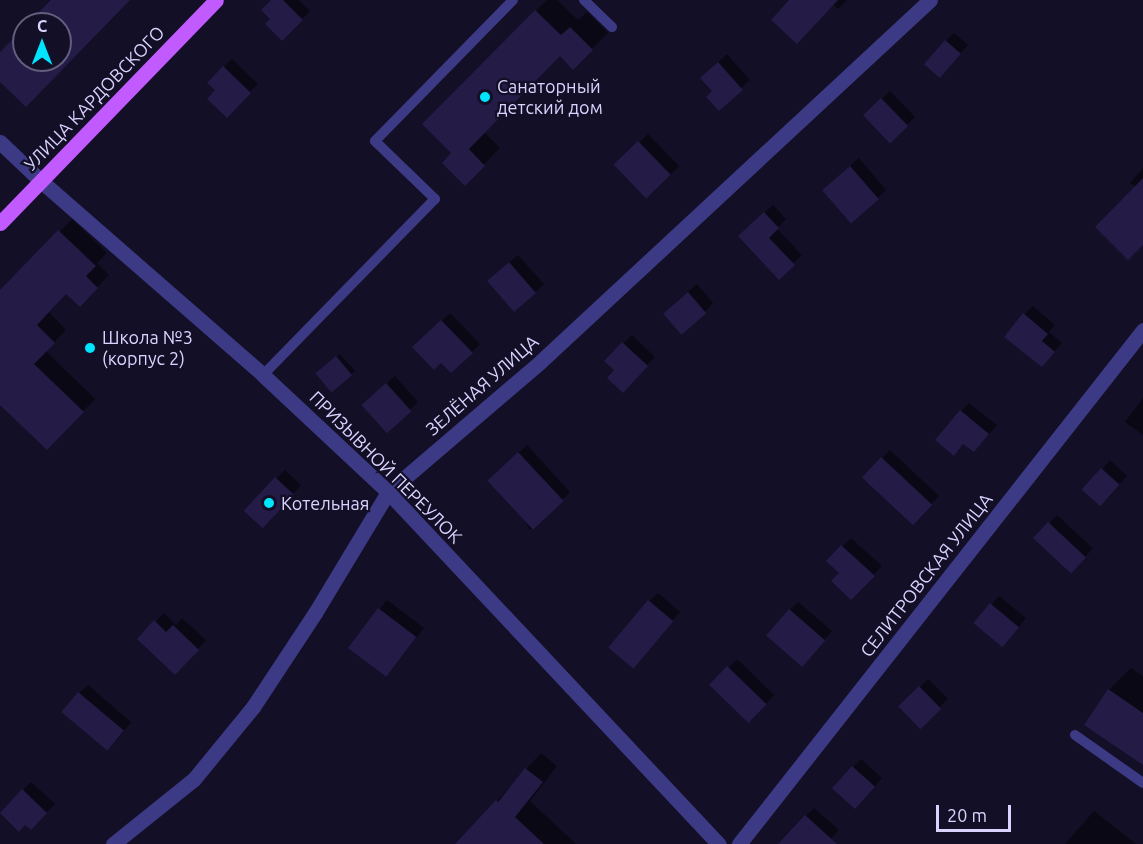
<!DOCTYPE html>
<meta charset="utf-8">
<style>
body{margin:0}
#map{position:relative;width:1143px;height:844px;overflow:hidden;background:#130f26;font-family:Ubuntu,sans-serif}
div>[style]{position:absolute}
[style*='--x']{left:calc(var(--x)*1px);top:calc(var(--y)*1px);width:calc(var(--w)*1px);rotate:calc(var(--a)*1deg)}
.shadow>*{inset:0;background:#0007;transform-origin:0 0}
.building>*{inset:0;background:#241b47;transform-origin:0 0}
.service>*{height:10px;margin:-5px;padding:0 5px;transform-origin:5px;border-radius:5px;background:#3d3a85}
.minor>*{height:15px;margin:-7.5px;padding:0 7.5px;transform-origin:7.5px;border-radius:7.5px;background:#3d3a85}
.tertiary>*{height:15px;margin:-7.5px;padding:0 7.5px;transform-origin:7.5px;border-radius:7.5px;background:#3d3a85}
.primary>*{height:15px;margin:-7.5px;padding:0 7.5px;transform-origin:7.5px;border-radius:7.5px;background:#c25bff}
.dots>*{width:16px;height:16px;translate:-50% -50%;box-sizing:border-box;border:3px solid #130f26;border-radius:50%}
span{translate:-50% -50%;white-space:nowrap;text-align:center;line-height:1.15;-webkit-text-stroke:4.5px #130f26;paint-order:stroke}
.poi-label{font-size:18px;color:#d9d4ff}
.left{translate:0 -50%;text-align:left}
.street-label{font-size:18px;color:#d9d4ff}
.north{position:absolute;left:12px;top:12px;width:60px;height:60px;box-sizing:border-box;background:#130f26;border:2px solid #625e7d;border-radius:50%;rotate:0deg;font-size:16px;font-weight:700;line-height:24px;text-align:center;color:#d9d4ff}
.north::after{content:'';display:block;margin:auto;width:21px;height:27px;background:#00e5ff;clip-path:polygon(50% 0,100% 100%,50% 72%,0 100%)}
.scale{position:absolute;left:936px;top:805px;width:75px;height:27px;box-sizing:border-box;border:3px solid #d9d4ff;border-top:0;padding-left:8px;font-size:18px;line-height:21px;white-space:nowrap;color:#d9d4ff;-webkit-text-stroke:4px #130f26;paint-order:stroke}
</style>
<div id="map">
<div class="shadow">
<div style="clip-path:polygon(273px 0,299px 0,310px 11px,282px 39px,272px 19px)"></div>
<div style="clip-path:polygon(547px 0,557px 0,578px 20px,587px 12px,608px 33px,573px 67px,561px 54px,484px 132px,500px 148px,465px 184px,453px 153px,424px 124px)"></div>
<div style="clip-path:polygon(791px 0,847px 0,838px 9px,833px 4px)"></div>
<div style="clip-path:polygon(954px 33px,968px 45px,948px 68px,946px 41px)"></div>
<div style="clip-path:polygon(727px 54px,750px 80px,719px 109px,711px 69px)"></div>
<div style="clip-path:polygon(232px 59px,258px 84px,227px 115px,217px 90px,209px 83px)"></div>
<div style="left:890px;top:91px;width:36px;height:35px;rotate:46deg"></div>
<div style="left:648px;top:134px;width:45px;height:45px;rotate:46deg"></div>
<div style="clip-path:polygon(859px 158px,886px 190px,878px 198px,832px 182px)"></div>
<div style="clip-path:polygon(1143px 168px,1143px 242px,1136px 187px,1130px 183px)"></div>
<div style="clip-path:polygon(773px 205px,786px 219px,777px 229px,802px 255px,779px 278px,740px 236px)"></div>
<div style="clip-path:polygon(72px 219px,107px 253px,97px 263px,109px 275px,80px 305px,67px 292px,48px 311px,66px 330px,46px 351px,95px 399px,47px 448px,0 403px,0 292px)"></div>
<div style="clip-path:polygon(518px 255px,544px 284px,515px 310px,497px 273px)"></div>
<div style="clip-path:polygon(697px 284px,713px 303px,705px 312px,673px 305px)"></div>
<div style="clip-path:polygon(1033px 306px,1055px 325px,1049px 332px,1062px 343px,1042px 365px,1025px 314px)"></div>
<div style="clip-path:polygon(450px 313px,480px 344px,472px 352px,441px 361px,414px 347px)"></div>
<div style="clip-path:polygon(632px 335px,655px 357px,623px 391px,616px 370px,606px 361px)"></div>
<div style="clip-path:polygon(340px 354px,355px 371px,351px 374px,321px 370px)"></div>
<div style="clip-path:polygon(395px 376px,418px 402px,387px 431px,372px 397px)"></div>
<div style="clip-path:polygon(1143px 398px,1143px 435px,1125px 422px)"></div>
<div style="clip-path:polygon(969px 403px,997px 425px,982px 442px,964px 443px,954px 454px,961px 411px)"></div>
<div style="clip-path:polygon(527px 445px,570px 492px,530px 530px,497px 473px)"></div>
<div style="clip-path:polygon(890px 450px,939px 496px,922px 514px,882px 458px)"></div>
<div style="clip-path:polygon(1110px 460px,1127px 476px,1109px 497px,1102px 469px)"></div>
<div style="clip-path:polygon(285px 470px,301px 485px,271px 518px,246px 511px)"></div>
<div style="left:1057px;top:515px;width:49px;height:32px;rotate:43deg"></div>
<div style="clip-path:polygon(851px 538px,882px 566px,851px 598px,841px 573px,828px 561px)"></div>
<div style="clip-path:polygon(658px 593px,680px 612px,640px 658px,649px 601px)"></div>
<div style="clip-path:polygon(999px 596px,1026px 618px,1011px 637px,976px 622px)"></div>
<div style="clip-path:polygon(387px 600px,424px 628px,394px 666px,349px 647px)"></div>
<div style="clip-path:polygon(798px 602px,832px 631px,810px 656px,790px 610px)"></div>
<div style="clip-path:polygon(164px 613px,176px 625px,182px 618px,206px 640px,175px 673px,139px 639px)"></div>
<div style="left:737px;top:659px;width:52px;height:37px;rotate:44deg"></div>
<div style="clip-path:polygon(1131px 668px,1143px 676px,1143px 764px,1109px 690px)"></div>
<div style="left:928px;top:679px;width:28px;height:39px;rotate:45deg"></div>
<div style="clip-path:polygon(88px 685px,131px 722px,116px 741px,79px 693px)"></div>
<div style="clip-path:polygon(541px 753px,557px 766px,530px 801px,576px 844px,467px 844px,462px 839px)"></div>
<div style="clip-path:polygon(861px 759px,882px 778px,864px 799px,853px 767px)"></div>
<div style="clip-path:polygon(31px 782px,55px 804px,31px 828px,26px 823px,23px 790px)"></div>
<div style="clip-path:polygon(814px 808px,839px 830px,826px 844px,798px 844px,806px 816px)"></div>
<div style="clip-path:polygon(1094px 811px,1136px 844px,1065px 844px)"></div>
</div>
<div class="building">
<div style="clip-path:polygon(51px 0,130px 0,26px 107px,0 82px,0 52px,24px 28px,24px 60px,60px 60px,60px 24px,27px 24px)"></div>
<div style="clip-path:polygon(271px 0,283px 0,303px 20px,282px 41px,265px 24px,270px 19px,261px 10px)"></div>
<div style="clip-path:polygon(789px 0,838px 0,797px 44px,771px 20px)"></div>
<div style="clip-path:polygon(535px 10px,561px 35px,570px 27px,593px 50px,573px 70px,560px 56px,469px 149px,485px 166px,465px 186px,442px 163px,451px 153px,422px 124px)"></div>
<div style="left:945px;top:40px;width:21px;height:32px;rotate:41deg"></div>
<div style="clip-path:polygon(718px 62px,743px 90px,719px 111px,706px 97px,712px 91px,700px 78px)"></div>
<div style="clip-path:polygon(223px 66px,251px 93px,227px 118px,207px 99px,215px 90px,207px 83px)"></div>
<div style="left:881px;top:98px;width:39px;height:25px;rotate:46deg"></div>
<div style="left:638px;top:141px;width:47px;height:34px;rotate:46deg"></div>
<div style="left:850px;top:166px;width:44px;height:37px;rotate:49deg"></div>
<div style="clip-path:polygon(1143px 178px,1143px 245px,1128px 260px,1095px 227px)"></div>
<div style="clip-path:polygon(764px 212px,779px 228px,769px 238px,795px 265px,779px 280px,738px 236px)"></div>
<div style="clip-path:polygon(58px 230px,96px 266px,86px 276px,98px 288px,80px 307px,66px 294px,37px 325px,55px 343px,34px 364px,84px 412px,47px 450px,0 405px,0 290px)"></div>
<div style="left:509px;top:262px;width:41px;height:29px;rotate:49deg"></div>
<div style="left:688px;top:292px;width:28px;height:33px;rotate:49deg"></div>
<div style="clip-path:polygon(1023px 313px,1048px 334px,1042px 341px,1055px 352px,1042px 367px,1004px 337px)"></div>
<div style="clip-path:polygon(441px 320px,473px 353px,451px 373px,441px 363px,434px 370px,412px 347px)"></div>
<div style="clip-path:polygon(622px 342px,648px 366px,623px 393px,607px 378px,614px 370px,604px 361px)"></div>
<div style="left:336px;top:356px;width:25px;height:27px;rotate:50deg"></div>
<div style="left:386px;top:383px;width:38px;height:33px;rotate:48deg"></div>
<div style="clip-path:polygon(960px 410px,989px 434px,974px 452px,963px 444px,954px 456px,935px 440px)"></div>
<div style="left:518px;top:452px;width:67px;height:42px;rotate:47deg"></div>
<div style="left:881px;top:457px;width:70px;height:28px;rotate:43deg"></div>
<div style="left:1101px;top:468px;width:25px;height:29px;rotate:42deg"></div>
<div style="left:275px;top:477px;width:26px;height:46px;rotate:43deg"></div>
<div style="left:1048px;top:522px;width:52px;height:22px;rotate:43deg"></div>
<div style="clip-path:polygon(841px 545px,875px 576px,851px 600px,831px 581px,839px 573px,826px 561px)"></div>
<div style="left:648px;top:600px;width:33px;height:62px;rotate:40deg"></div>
<div style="left:990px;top:603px;width:38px;height:26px;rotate:40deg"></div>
<div style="left:378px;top:608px;width:48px;height:50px;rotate:37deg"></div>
<div style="left:789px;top:609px;width:48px;height:35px;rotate:41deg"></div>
<div style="clip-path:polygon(154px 620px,166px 632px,173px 625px,199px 650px,175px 675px,137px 639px)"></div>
<div style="left:727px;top:666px;width:55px;height:26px;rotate:44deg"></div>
<div style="left:919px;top:686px;width:32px;height:29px;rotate:46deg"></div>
<div style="clip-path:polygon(1108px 689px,1143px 713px,1143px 765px,1084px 725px)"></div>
<div style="left:78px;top:692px;width:60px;height:26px;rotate:40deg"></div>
<div style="left:852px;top:766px;width:31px;height:30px;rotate:42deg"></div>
<div style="clip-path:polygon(525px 768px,543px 782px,515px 817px,544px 844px,455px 844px,496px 800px,498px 802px)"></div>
<div style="clip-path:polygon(22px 789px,47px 813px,31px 830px,25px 825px,19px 832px,0 813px)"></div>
<div style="clip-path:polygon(805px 815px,837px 844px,778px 844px)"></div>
</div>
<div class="service">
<div style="--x:584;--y:0;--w:39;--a:44"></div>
<div style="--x:263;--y:375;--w:246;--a:-45.7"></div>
<div style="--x:435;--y:199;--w:83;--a:-136"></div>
<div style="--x:375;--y:141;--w:197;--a:-45.6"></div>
<div style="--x:1075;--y:735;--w:83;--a:35.2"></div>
</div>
<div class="minor">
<div style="--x:41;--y:181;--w:295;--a:41.1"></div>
<div style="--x:263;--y:375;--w:171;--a:43.1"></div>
<div style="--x:388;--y:492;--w:483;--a:46.8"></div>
<div style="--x:113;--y:844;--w:104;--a:-38.7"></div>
<div style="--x:194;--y:779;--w:93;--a:-50.7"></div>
<div style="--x:253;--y:707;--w:113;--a:-56.6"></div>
<div style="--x:315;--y:613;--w:141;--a:-58.9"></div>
<div style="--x:388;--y:492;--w:200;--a:-40.5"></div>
<div style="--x:540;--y:362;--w:532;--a:-42.87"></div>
<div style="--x:739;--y:844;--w:654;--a:-51.83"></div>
</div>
<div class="tertiary">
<div style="--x:0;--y:142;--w:57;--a:43.6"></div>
</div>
<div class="primary">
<div style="--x:0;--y:223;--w:310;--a:-45.9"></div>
</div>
<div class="dots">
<div style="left:485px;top:97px;background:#00e5ff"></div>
<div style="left:90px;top:348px;background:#00e5ff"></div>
<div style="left:269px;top:503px;background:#00e5ff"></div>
</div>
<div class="poi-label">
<span class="left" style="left:497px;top:97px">Санаторный<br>детский дом</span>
<span class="left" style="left:102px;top:348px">Школа №3<br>(корпус 2)</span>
<span class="left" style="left:281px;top:503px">Котельная</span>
</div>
<div class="street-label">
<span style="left:94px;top:98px;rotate:-46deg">УЛИЦА КАРДОВСКОГО</span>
<span style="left:482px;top:385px;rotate:-41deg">ЗЕЛЁНАЯ УЛИЦА</span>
<span style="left:386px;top:467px;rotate:45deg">ПРИЗЫВНОЙ ПЕРЕУЛОК</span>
<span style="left:926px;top:575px;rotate:-52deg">СЕЛИТРОВСКАЯ УЛИЦА</span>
</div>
<div class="north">С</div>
<div class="scale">20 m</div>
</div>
